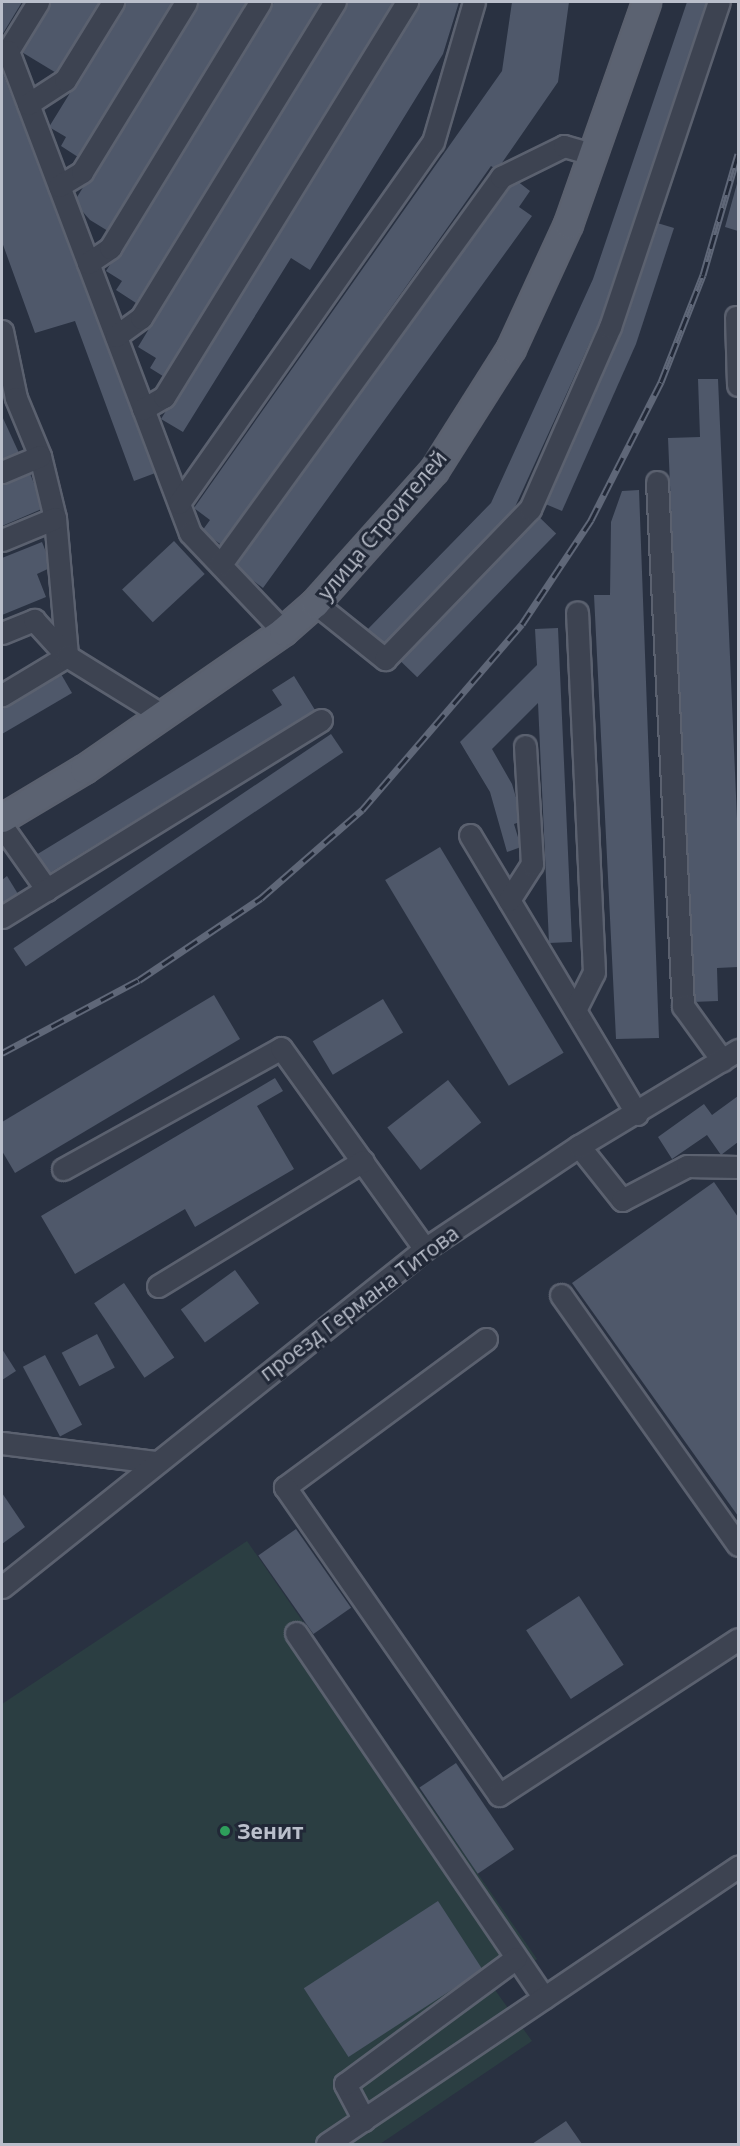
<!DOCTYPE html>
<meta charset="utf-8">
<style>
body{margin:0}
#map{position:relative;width:740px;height:2146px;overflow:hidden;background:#293141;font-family:"Open Sans",sans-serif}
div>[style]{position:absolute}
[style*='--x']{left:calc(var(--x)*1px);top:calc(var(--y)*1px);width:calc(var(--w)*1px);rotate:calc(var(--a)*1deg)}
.green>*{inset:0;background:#2b3e42}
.building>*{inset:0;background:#4f586a;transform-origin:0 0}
.roads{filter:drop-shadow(2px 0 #5b616f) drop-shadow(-2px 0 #5b616f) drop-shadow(0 2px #5b616f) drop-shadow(0 -2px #5b616f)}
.minor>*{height:21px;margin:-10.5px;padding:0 10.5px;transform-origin:10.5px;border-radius:10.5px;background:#3d4351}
.major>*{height:27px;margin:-13.5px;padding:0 13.5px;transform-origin:13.5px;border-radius:13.5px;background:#5b6271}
.rail>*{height:7px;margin-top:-3.5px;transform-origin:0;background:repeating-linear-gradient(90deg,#212837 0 14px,#5f6778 0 28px);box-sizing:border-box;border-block:2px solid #5f6778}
.dots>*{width:16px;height:16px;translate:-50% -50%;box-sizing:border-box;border:3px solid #212837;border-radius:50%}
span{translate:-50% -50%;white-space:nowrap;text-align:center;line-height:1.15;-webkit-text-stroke:6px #212837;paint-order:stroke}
.street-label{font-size:21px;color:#babfcb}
.poi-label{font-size:21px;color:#babfcb;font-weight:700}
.left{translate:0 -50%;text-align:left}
.frame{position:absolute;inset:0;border:3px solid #babfcb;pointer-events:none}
</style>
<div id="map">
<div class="green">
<div style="clip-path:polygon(247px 1541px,537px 1959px,495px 1990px,532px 2041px,380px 2144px,2px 2144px,2px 1704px)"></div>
</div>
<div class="building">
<div style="clip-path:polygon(2px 2px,22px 2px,2px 35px)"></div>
<div style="clip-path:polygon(50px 2px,103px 2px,58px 74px,20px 51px)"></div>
<div style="clip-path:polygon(126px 2px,175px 2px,78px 157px,61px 146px,66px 137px,49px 127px)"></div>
<div style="clip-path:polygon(197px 2px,247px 2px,108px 231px,90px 220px,74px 202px)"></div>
<div style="clip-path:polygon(274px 2px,324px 2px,136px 303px,116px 290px,122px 281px,106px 271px)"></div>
<div style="clip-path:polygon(346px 2px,394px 2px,166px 378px,150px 368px,156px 358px,138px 347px)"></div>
<div style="clip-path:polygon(418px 2px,459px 2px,443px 54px,310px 270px,291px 258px,183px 432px,161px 419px)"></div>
<div style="clip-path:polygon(512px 2px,569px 2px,558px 82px,497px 170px,491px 166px,223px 546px,202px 531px,210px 520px,194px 508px,502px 71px)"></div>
<div style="clip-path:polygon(687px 2px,709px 2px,615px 287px,510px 518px,384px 647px,367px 630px,491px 503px,593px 279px)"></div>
<div style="clip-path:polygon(2px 71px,158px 472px,134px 481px,75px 321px,35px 333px,2px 242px)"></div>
<div style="clip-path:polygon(512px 177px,530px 191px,519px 207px,532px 216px,263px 588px,231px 564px)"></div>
<div style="clip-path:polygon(738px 180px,738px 231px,725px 227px)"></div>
<div style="clip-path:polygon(654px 222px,674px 228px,636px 344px,562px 511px,543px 503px)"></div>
<div style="clip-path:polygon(698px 379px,718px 379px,738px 842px,738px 967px,717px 968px,718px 1001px,692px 1002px,668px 438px,700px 437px)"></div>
<div style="clip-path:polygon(2px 416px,19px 453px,2px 461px)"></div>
<div style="clip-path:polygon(29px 471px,44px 508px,2px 526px,2px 483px)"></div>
<div style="clip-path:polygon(639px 490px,659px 1038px,616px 1039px,594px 595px,610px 595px,611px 522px,622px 491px)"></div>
<div style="left:536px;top:514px;width:28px;height:200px;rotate:44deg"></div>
<div style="left:174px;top:541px;width:45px;height:71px;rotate:47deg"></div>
<div style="clip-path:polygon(42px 542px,52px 567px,37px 574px,46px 597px,2px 615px,2px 558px)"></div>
<div style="clip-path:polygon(558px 628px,572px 942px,549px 943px,538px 703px,492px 749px,512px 784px,523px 821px,514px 824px,521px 847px,507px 852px,490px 792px,460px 742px,537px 665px,535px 629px)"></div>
<div style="clip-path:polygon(61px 674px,72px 693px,2px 734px,2px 709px)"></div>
<div style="clip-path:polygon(294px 676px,315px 710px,48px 874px,36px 855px,282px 705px,272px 690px)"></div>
<div style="left:331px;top:734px;width:22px;height:383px;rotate:56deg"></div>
<div style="left:440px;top:847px;width:240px;height:64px;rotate:59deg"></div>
<div style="clip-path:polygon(7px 876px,18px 894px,2px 904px,2px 880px)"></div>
<div style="clip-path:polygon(214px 995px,240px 1039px,15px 1173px,2px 1151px,2px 1122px)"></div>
<div style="left:383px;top:999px;width:39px;height:82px;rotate:59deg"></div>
<div style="clip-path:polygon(275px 1078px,283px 1091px,257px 1106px,294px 1169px,195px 1227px,185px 1209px,75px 1274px,41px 1216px)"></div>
<div style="left:448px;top:1080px;width:54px;height:77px;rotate:52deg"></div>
<div style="clip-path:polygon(738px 1096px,738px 1142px,721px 1155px,707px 1135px,672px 1159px,658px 1137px,704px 1104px,712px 1115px)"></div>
<div style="clip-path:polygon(714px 1182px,738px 1217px,738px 1516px,572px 1283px)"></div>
<div style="left:235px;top:1270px;width:41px;height:67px;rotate:54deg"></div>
<div style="left:124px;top:1283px;width:90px;height:36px;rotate:56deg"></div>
<div style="left:97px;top:1334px;width:38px;height:40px;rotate:62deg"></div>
<div style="clip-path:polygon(2px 1349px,16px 1371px,2px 1380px)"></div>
<div style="left:45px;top:1355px;width:79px;height:25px;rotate:62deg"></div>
<div style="clip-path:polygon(2px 1493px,25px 1527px,2px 1544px)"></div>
<div style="left:296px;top:1529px;width:96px;height:46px;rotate:55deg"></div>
<div style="left:579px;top:1596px;width:82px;height:63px;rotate:57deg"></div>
<div style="left:456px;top:1763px;width:104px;height:44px;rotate:56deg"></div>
<div style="left:438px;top:1901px;width:82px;height:160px;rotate:57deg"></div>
<div style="clip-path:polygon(566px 2121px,582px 2144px,532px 2144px)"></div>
</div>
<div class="roads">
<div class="minor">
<div style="--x:38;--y:2;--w:57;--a:121.5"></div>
<div style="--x:8;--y:51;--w:515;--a:69.31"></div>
<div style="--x:190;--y:533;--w:135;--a:46.5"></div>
<div style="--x:28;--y:104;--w:44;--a:-33"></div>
<div style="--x:65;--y:80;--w:92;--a:-58.4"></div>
<div style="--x:59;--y:186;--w:27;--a:-31"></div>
<div style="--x:82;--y:172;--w:199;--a:-58.5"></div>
<div style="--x:88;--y:263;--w:27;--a:-34"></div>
<div style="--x:110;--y:248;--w:288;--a:-58.6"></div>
<div style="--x:736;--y:317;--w:68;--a:88.3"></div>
<div style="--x:2;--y:331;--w:68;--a:78.2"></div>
<div style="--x:16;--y:398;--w:63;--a:67.5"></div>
<div style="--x:40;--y:456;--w:64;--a:76.4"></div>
<div style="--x:55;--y:518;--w:139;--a:85"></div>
<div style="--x:67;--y:656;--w:76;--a:149"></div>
<div style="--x:116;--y:336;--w:31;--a:-36"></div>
<div style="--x:141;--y:318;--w:371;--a:-58.5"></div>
<div style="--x:143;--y:409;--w:24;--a:-30"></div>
<div style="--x:164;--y:397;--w:464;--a:-58.4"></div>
<div style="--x:2;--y:472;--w:41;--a:-22.8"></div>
<div style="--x:657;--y:482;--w:525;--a:87.16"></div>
<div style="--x:683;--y:1006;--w:67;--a:54.2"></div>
<div style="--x:179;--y:503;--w:441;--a:-54.9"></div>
<div style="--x:433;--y:142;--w:146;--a:-73.7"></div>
<div style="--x:2;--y:540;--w:57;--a:-22.5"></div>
<div style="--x:221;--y:564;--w:478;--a:-54.1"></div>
<div style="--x:501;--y:177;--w:70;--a:-26.2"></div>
<div style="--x:564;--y:146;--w:29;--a:16"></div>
<div style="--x:315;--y:603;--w:90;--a:38.7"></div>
<div style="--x:385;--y:659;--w:209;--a:-46"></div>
<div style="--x:530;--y:509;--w:199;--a:-66.3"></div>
<div style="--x:610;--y:327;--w:343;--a:-71.5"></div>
<div style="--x:2;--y:633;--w:35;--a:-22"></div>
<div style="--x:34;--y:620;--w:49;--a:47.5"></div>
<div style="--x:67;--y:656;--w:110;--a:31.7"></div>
<div style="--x:2;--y:826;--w:78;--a:54.9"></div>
<div style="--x:470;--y:835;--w:325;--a:59.1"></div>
<div style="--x:509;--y:900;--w:43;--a:-57.4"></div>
<div style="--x:532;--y:864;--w:118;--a:-93.4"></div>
<div style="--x:2;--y:917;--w:375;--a:-31.7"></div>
<div style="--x:575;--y:1010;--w:42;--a:-63.4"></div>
<div style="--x:594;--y:972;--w:360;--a:-92.7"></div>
<div style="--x:579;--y:1146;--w:69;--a:51.5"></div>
<div style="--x:622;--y:1200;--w:73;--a:-27.6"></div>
<div style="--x:687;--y:1166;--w:51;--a:1.1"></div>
<div style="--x:63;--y:1169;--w:249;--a:-29"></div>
<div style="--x:281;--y:1048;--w:247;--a:54.4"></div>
<div style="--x:158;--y:1286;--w:240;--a:-31.4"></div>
<div style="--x:561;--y:1295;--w:306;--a:54.7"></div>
<div style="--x:486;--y:1339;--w:250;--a:143.6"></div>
<div style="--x:285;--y:1487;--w:375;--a:55.2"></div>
<div style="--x:499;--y:1795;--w:285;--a:-33.1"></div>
<div style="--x:2;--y:1443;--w:154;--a:7.1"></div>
<div style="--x:2;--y:1587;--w:541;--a:-38.63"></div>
<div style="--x:425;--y:1249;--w:185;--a:-33.8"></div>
<div style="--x:579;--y:1146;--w:186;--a:-31.1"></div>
<div style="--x:296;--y:1633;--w:441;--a:55.8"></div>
<div style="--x:364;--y:2120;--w:41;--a:-117.8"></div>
<div style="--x:345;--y:2084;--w:212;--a:-36.4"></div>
<div style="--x:327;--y:2144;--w:496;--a:-34"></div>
</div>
<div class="major">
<div style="--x:2;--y:818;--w:96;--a:-30.9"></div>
<div style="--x:84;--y:769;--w:242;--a:-34.7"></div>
<div style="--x:283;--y:631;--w:43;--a:-41.2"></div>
<div style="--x:315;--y:603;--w:178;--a:-48.2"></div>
<div style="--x:434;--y:470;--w:144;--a:-57.7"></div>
<div style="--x:511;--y:348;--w:136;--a:-65.3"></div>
<div style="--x:568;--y:224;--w:235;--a:-70.6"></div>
</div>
</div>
<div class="rail">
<div style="--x:2;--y:1053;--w:155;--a:-28.1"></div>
<div style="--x:139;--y:980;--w:147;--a:-33.9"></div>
<div style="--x:261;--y:898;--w:134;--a:-41.1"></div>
<div style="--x:362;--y:810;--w:245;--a:-49.3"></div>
<div style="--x:522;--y:624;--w:125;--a:-56.4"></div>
<div style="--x:591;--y:520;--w:155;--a:-63.1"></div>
<div style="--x:661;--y:382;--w:115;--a:-68.6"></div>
<div style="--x:703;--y:275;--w:126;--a:-73.9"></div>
</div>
<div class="dots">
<div style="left:225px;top:1831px;background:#2e9e5b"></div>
</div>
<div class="street-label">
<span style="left:382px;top:525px;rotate:-50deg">улица Строителей</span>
<span style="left:359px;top:1303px;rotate:-37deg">проезд Германа Титова</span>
</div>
<div class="poi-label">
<span class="left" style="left:237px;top:1831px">Зенит</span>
</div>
<div class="frame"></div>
</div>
